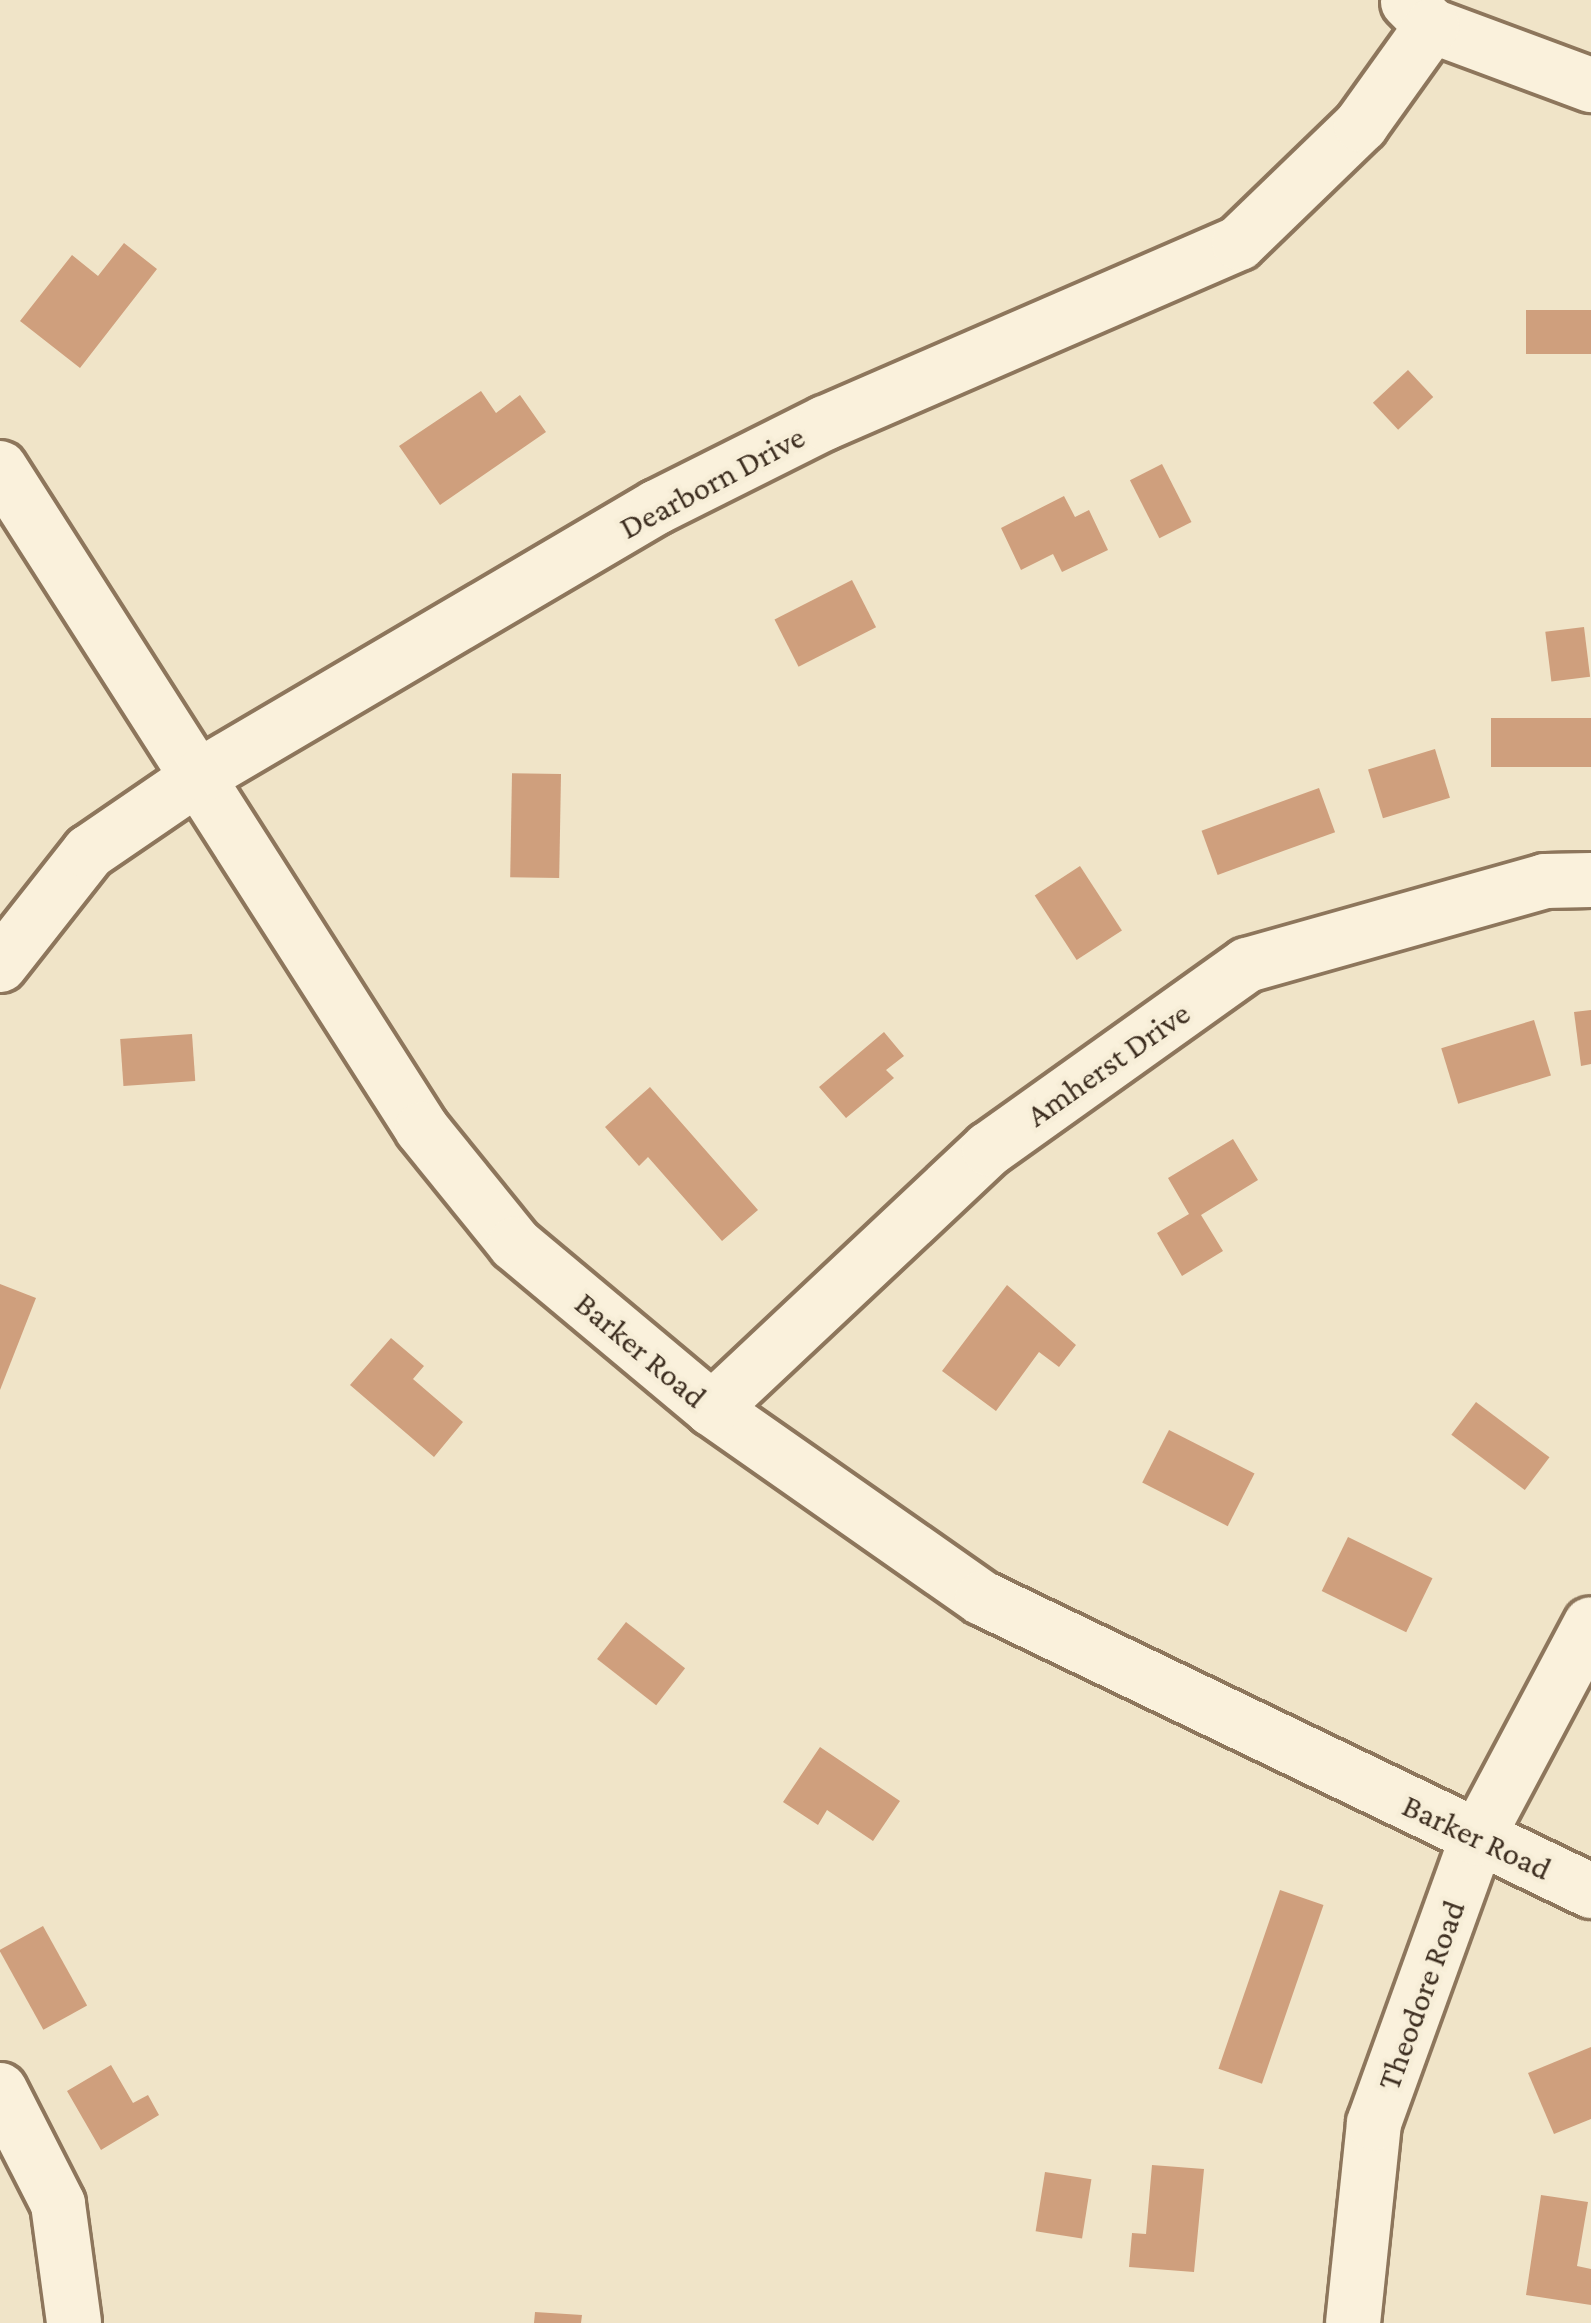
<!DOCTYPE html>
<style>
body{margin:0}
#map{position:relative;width:1591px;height:2323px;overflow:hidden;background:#f0e4c8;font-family:"Crimson Pro",serif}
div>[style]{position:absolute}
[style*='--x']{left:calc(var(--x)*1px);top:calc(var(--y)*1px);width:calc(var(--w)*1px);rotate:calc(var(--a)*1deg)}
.building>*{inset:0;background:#cf9f7d;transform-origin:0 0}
.roads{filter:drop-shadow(3px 0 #8d765c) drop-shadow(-3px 0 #8d765c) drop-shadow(0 3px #8d765c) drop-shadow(0 -3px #8d765c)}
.minor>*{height:54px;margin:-27px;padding:0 27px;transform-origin:27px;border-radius:27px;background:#faf1dc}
span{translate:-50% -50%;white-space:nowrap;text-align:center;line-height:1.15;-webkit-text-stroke:9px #f7eed8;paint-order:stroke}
.street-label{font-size:33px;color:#3d2e20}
</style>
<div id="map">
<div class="building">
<div style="clip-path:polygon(124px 243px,157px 269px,80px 368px,20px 321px,72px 255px,98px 276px)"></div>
<div style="left:1591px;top:310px;width:44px;height:65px;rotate:90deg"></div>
<div style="left:1408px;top:370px;width:37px;height:48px;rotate:47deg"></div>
<div style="clip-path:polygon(481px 391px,496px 413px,520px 395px,546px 432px,440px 505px,399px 446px)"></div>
<div style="left:1162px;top:464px;width:65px;height:36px;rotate:63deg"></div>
<div style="clip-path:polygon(1064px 496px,1075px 517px,1089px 510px,1108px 550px,1062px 572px,1053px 554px,1021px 570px,1001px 528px)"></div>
<div style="left:852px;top:580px;width:53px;height:87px;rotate:63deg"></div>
<div style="left:1584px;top:627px;width:50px;height:39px;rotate:83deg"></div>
<div style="left:1591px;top:718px;width:49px;height:100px;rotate:90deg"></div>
<div style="left:1435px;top:749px;width:51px;height:70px;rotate:73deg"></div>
<div style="left:561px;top:774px;width:104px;height:49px;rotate:91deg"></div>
<div style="left:1319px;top:788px;width:47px;height:125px;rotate:70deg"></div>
<div style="left:1080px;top:866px;width:77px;height:54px;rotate:57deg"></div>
<div style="clip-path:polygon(1591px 1010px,1591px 1064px,1581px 1066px,1574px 1012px)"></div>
<div style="left:1534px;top:1020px;width:58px;height:97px;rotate:73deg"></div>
<div style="clip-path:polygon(884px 1032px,904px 1056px,886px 1070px,894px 1078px,846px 1118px,819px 1087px)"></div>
<div style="left:192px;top:1034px;width:47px;height:72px;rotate:86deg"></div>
<div style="clip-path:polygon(650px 1087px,758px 1210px,722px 1241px,648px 1157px,639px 1166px,605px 1127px)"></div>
<div style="clip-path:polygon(1233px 1139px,1258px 1180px,1201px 1215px,1223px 1251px,1182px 1276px,1157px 1233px,1189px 1214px,1168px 1178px)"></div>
<div style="clip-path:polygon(0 1284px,36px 1298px,0 1390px)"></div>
<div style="clip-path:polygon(1007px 1285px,1076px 1345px,1059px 1367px,1039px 1352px,996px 1411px,942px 1371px)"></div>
<div style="clip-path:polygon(391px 1338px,424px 1366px,413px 1379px,463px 1422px,434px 1457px,350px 1385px)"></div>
<div style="left:1476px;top:1402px;width:92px;height:41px;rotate:37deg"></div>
<div style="left:1169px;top:1430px;width:96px;height:59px;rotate:27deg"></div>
<div style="left:1348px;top:1537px;width:94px;height:60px;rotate:26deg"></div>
<div style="left:626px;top:1622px;width:75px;height:47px;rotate:38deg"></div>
<div style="clip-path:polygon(820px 1747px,900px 1801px,873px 1841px,827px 1810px,818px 1825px,783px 1802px)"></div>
<div style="left:1280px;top:1890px;width:46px;height:189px;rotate:19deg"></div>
<div style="left:43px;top:1926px;width:91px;height:50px;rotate:61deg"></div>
<div style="clip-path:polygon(1591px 2047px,1591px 2119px,1554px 2134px,1528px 2073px)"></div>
<div style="clip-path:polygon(111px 2065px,133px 2103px,148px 2095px,159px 2115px,101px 2150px,67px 2091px)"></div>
<div style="clip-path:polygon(1152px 2165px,1204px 2169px,1194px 2272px,1129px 2267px,1132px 2233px,1146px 2234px)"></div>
<div style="left:1045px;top:2172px;width:47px;height:60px;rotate:9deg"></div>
<div style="clip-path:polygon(1541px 2195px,1588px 2202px,1577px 2266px,1591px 2269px,1591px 2305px,1526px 2295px)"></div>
<div style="clip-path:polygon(535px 2312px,582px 2315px,581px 2323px,534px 2323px)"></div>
</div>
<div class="roads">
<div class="minor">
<div style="--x:1408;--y:2;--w:34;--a:45"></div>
<div style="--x:1432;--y:26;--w:170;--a:20.4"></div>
<div style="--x:0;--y:468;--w:784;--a:57.44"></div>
<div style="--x:422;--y:1129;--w:148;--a:51"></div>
<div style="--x:515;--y:1244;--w:257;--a:39.9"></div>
<div style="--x:712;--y:1409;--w:330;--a:35"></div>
<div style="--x:982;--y:1598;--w:676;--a:25.69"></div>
<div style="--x:0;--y:965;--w:144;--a:-51.8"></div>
<div style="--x:89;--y:852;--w:138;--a:-34.4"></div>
<div style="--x:203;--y:774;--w:527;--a:-30.46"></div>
<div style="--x:657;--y:507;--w:188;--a:-26.6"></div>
<div style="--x:825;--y:423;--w:451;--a:-23.5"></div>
<div style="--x:1239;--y:243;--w:170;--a:-44"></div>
<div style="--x:1361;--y:125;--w:122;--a:-54.4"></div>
<div style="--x:712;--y:1409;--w:380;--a:-43.2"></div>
<div style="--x:989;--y:1149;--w:317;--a:-35.5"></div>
<div style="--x:1247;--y:965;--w:310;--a:-15.7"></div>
<div style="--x:1545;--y:881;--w:46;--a:-1.2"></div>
<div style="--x:0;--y:2090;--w:128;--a:63"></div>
<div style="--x:58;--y:2204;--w:120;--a:82.3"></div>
<div style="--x:1353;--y:2323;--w:201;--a:-84"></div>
<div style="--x:1374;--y:2123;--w:303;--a:-70.1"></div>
<div style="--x:1477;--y:1838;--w:242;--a:-62"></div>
</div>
</div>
<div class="street-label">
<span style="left:712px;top:482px;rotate:-28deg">Dearborn Drive</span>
<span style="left:1108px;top:1064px;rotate:-35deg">Amherst Drive</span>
<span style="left:641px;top:1350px;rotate:40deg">Barker Road</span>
<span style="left:1477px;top:1837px;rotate:25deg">Barker Road</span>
<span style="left:1421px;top:1995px;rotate:-70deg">Theodore Road</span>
</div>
</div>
